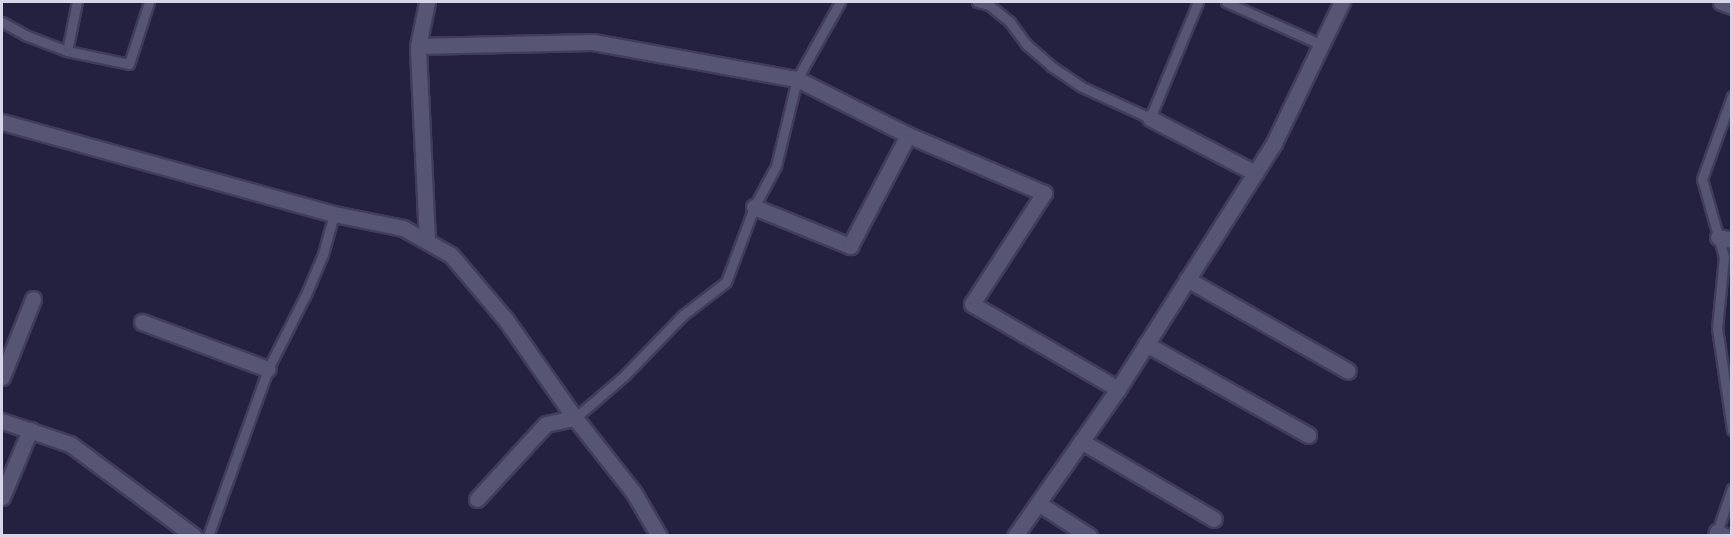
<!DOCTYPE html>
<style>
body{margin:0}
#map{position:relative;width:1733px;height:537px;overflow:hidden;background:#24203f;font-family:"Golos Text",sans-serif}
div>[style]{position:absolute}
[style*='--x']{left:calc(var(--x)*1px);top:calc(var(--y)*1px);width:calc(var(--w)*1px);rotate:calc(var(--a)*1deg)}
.roads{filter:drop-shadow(2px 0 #403d5a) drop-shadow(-2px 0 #403d5a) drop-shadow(0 2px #403d5a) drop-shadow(0 -2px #403d5a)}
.service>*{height:9px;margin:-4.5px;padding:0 4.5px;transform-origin:4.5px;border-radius:4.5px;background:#565573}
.minor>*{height:15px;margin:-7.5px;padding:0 7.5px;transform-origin:7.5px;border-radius:7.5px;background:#565573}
span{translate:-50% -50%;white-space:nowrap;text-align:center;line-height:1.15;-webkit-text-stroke:4.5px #0e0c1a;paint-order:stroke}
.frame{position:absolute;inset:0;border:3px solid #d6d5ea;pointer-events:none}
</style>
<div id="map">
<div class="roads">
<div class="service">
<div style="--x:977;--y:2;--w:12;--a:14"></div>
<div style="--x:989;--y:5;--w:27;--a:39"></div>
<div style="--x:1010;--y:22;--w:27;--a:54"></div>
<div style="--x:1026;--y:44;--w:33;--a:41"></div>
<div style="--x:1051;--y:66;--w:37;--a:34"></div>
<div style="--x:1082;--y:87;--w:75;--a:24.5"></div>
<div style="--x:1150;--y:118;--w:126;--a:-67.5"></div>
<div style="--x:1226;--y:2;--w:105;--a:24.1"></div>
<div style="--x:2;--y:22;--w:26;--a:29"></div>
<div style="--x:25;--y:35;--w:45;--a:20.9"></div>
<div style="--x:67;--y:51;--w:63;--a:11.8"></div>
<div style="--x:129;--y:64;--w:65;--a:-72.1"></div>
<div style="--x:67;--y:51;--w:50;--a:-78.5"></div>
<div style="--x:1732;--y:96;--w:88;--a:109.9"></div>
<div style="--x:1702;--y:179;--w:81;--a:74.2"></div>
<div style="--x:1724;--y:257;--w:71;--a:95.6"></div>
<div style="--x:1717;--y:328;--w:103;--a:81.6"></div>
<div style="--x:575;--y:418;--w:65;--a:-40.6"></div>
<div style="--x:624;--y:376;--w:85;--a:-46"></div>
<div style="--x:683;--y:315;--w:54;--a:-37.5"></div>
<div style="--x:726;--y:282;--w:80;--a:-69.5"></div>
<div style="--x:754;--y:207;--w:47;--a:-61.8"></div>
<div style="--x:776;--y:166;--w:89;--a:-76.4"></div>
<div style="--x:797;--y:79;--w:88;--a:-60.8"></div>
<div style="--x:1717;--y:532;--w:46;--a:-71.2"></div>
<div style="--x:208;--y:536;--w:177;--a:-70.2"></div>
<div style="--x:268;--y:369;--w:86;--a:-63.1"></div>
<div style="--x:307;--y:292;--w:41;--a:-67.2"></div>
<div style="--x:323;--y:254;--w:41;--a:-74.6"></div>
</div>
<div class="minor">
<div style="--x:1721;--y:2;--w:12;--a:20"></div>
<div style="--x:418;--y:46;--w:175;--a:-1.3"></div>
<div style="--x:593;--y:42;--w:207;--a:10.3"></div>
<div style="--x:797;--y:79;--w:124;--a:26.8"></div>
<div style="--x:908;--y:135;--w:148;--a:23.1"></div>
<div style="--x:1044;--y:193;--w:132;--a:123"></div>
<div style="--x:972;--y:304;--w:169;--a:30.2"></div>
<div style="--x:1150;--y:118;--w:119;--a:27.6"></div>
<div style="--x:2;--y:122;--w:345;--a:15.5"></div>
<div style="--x:334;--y:214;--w:70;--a:11.5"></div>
<div style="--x:403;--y:228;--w:55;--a:29.4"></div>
<div style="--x:451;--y:255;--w:85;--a:49.8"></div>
<div style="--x:506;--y:320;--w:120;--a:54.9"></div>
<div style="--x:575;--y:418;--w:95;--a:51.8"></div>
<div style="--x:634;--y:493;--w:50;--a:59.8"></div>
<div style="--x:754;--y:207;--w:104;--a:22.1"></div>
<div style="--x:850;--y:246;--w:125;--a:-62.4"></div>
<div style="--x:1718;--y:237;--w:14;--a:12"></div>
<div style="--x:427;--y:240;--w:194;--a:-92.7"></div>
<div style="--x:418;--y:46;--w:45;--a:-78.4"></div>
<div style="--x:1187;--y:279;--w:185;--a:29.7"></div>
<div style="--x:142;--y:322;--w:134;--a:20.5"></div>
<div style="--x:1146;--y:344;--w:186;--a:29.3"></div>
<div style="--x:2;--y:377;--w:84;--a:-68.3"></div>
<div style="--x:2;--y:421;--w:72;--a:18.7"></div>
<div style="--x:70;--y:444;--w:154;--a:36.6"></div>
<div style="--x:1081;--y:441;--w:154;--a:30.4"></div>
<div style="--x:2;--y:497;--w:73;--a:-67.3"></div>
<div style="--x:477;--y:499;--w:102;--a:-47.4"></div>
<div style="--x:546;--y:424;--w:30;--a:-12"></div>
<div style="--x:1038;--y:503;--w:61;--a:32.9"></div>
<div style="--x:1015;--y:536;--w:179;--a:-55"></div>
<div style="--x:1118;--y:389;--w:291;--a:-57.6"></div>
<div style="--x:1274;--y:143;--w:157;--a:-64.3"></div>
<div style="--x:1716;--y:536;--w:4;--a:-76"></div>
<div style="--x:1717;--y:532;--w:9;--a:27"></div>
</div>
</div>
<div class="frame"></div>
</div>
